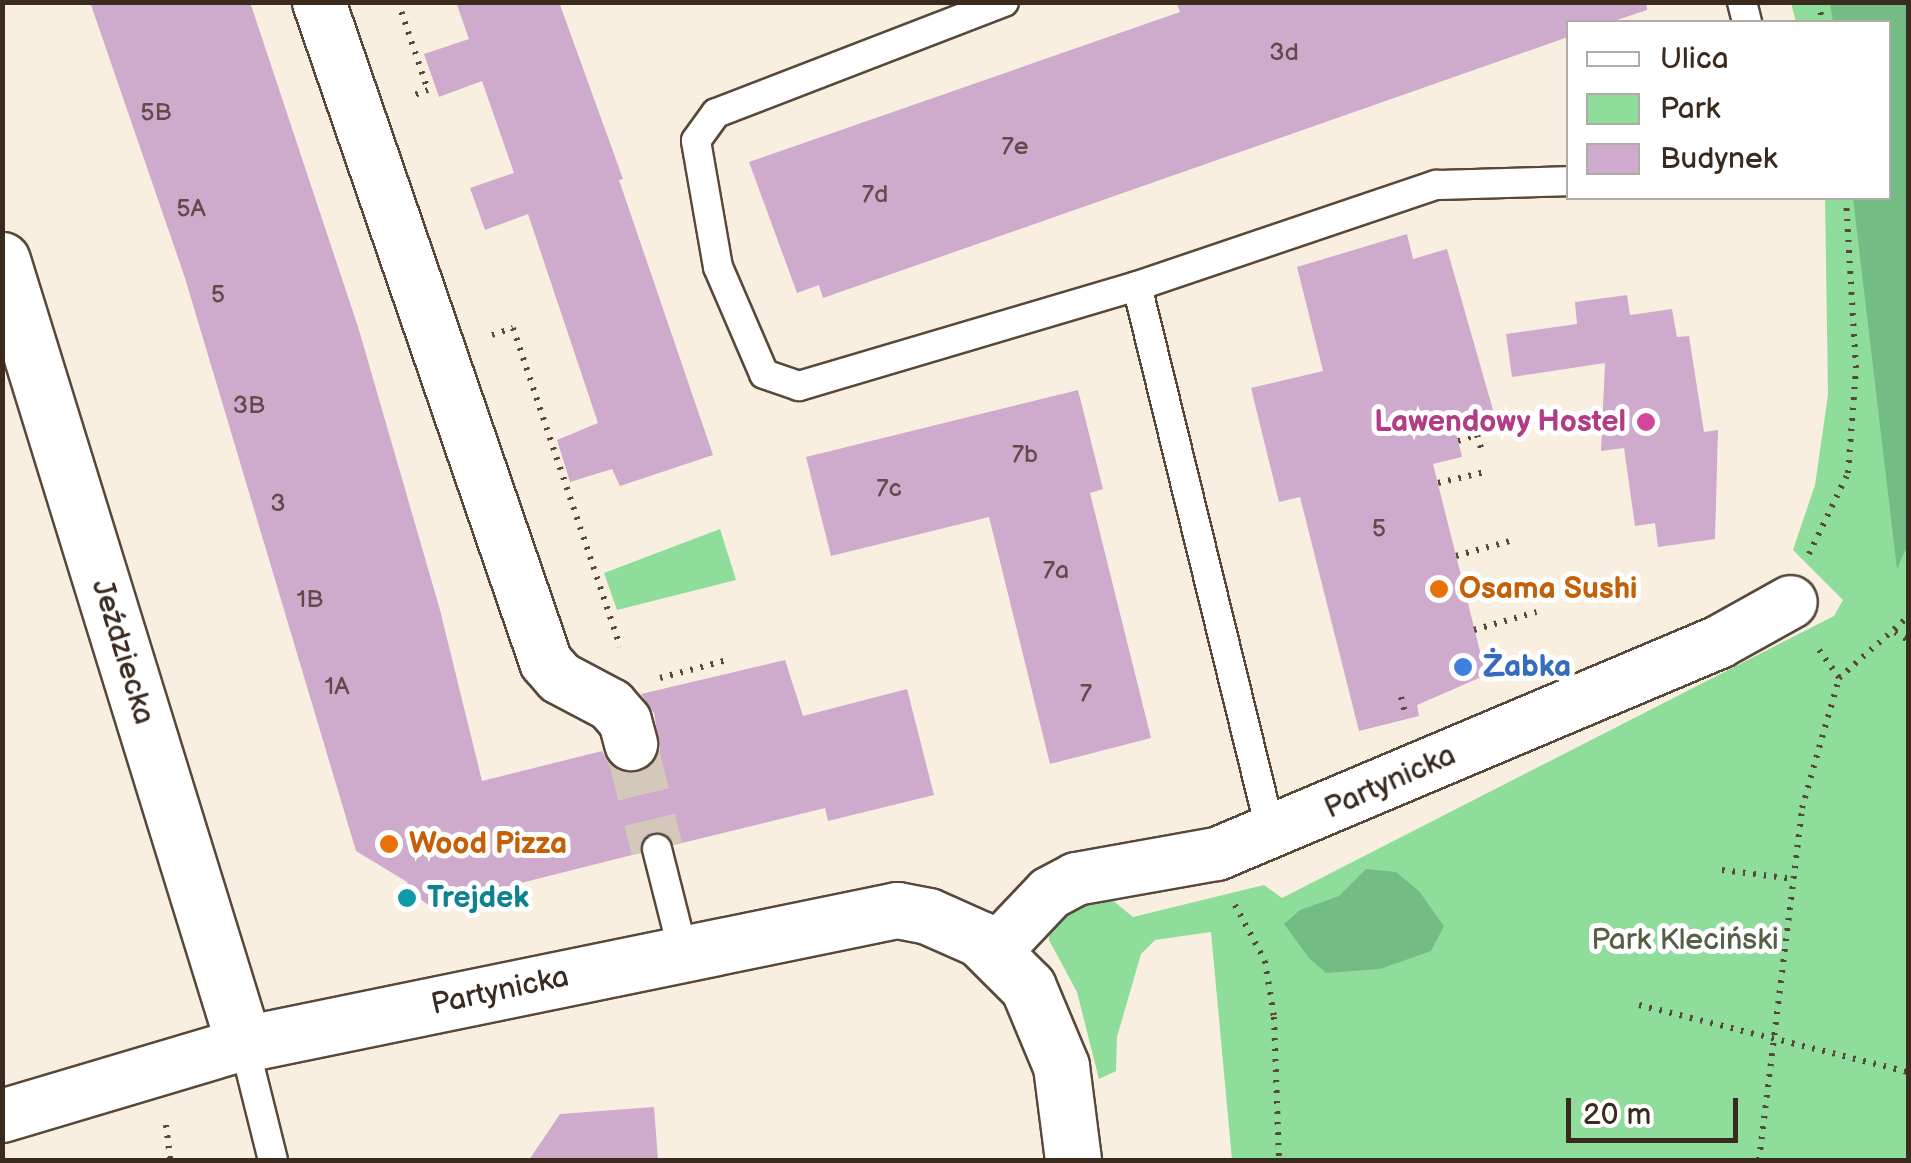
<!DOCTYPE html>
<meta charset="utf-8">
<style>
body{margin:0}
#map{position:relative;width:1911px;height:1163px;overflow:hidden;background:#f9efe1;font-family:"Balsamiq Sans",sans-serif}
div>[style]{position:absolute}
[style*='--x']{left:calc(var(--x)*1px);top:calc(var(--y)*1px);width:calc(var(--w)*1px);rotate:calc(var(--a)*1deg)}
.green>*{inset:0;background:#8fdd9b}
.forest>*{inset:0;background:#73bc83}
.building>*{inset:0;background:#ceabcc}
.minor-tunnel>*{height:52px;margin-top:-26px;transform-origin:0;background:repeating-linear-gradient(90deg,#d3c8ba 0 52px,transparent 0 78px)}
.path>*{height:6px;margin-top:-3px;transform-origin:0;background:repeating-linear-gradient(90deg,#58483b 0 2.5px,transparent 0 10.5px)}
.roads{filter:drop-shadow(2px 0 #58483b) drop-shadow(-2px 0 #58483b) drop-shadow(0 2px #58483b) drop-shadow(0 -2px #58483b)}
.service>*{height:28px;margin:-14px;padding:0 14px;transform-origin:14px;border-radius:14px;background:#fff}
.minor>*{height:52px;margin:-26px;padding:0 26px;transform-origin:26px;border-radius:26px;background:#fff}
.tertiary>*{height:55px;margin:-27.5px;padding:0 27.5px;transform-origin:27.5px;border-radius:27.5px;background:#fff}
.dots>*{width:28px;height:28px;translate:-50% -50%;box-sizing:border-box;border:5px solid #fff;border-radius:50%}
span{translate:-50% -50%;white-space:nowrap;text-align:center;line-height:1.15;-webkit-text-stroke:10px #fff;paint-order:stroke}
.number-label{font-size:25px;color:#604a4a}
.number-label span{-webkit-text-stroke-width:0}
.hotel-label{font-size:30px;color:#b23c85;font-weight:700}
.right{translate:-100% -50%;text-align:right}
.food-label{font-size:30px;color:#c56008;font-weight:700}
.left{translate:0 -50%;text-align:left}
.street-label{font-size:30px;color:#3b2a1e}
.shop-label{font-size:30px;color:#366cbe;font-weight:700}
.culture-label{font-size:30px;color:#0d838f;font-weight:700}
.park-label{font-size:30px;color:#546044}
.frame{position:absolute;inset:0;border:5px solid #3b2a1e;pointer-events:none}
.legend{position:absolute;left:1566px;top:20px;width:325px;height:180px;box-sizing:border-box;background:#fff;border:2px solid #b1aaa5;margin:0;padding:12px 18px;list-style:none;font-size:30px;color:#3b2a1e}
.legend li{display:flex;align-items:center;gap:20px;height:50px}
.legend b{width:50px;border:2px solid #b1aaa5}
.scale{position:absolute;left:1566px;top:1098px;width:172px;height:45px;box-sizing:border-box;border:5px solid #3b2a1e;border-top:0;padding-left:12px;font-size:30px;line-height:35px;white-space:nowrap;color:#3b2a1e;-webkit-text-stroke:8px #fff;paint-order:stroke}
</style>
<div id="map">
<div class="green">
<div style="clip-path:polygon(1791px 3px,1908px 3px,1908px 1160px,1232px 1160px,1211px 932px,1155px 940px,1141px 954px,1117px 1037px,1116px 1071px,1099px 1079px,1077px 992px,1049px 940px,1049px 930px,1073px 905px,1111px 899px,1133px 917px,1264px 885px,1282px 898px,1834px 616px,1843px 600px,1793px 550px,1815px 485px,1828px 395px,1825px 198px,1888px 198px,1888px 22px,1796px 22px)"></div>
<div style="clip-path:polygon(720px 529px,736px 580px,617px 610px,604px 573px)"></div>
</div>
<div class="forest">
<div style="clip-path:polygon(1830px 3px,1908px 3px,1908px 544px,1897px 569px,1853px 198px,1888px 198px,1888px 22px,1833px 22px)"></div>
<div style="clip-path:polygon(1366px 869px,1396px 872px,1419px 891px,1444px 926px,1431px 951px,1380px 969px,1326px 973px,1309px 958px,1284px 924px,1300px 910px,1339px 896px)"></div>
</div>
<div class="building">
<div style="clip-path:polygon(90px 2px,250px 2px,359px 330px,440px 610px,482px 781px,602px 751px,609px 764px,622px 773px,639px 773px,653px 765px,660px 751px,654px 713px,641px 694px,785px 660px,803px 716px,907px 689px,934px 795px,828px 821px,825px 808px,674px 845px,669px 836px,654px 832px,644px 837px,640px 853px,430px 906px,411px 893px,407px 882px,356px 851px,185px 278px)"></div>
<div style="clip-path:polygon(456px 2px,559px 2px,623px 179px,619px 180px,713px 455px,620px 486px,612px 469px,570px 482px,557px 440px,598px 423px,528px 214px,485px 230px,470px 188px,514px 173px,482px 81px,439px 97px,424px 54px,469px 39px)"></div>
<div style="clip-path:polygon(1176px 2px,1646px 2px,1647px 10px,1611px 22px,1568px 22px,1568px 37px,823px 298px,819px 285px,797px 293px,749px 162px,1180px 12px)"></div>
<div style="clip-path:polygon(1407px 234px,1413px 259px,1447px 249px,1493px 410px,1453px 420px,1462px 457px,1433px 464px,1486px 675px,1417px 705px,1419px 716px,1359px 731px,1300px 497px,1279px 502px,1251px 388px,1323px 371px,1297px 267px)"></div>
<div style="clip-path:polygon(1627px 295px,1630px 315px,1672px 309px,1677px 337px,1689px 336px,1704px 432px,1718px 430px,1715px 539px,1658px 547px,1655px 523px,1635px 526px,1624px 448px,1601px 451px,1605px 363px,1512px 377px,1506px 334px,1577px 324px,1575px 302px)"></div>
<div style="clip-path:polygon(1078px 390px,1103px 489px,1090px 493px,1151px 738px,1050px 764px,989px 517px,831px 556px,806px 457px)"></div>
<div style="clip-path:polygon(654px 1107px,658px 1160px,529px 1160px,560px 1114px)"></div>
</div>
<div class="minor-tunnel">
<div style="--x:631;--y:744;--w:108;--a:76.1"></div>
</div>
<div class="path">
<div style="--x:398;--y:2;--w:93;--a:71.2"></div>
<div style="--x:428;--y:90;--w:20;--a:160"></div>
<div style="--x:1819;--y:2;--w:20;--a:81"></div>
<div style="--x:492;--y:335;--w:22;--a:-18"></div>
<div style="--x:513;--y:328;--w:336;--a:71.4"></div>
<div style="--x:1458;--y:441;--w:20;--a:-18"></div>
<div style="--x:1477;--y:435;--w:17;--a:73"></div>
<div style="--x:1438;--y:483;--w:52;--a:-13.2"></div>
<div style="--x:1809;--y:554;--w:90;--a:-64.3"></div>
<div style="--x:1848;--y:473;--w:105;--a:-85.6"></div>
<div style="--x:1856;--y:368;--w:170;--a:-93.4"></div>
<div style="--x:1456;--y:556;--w:59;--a:-15.7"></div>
<div style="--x:1474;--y:630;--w:65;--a:-16.2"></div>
<div style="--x:1895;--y:632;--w:15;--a:32"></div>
<div style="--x:1819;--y:650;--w:34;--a:54"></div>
<div style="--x:660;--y:678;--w:73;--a:-15"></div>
<div style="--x:1401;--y:697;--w:16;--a:76"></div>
<div style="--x:1722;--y:870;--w:73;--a:7.1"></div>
<div style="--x:1235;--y:905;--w:64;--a:61.8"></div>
<div style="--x:1265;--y:961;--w:57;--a:80.9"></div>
<div style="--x:1274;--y:1017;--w:143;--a:88"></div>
<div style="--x:1639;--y:1005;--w:277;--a:14"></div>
<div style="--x:166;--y:1125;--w:35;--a:83"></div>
<div style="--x:1759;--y:1160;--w:355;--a:-83"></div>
<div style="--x:1802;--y:808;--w:135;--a:-74.1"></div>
<div style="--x:1839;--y:678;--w:92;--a:-41.5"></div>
</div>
<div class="roads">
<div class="service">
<div style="--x:1004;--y:2;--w:309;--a:158.9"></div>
<div style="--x:716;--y:113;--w:34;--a:126"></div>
<div style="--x:696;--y:141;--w:128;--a:80.1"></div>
<div style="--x:718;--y:267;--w:116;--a:66.7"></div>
<div style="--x:764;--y:374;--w:37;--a:19"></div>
<div style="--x:799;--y:386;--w:352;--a:-16.5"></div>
<div style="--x:1742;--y:2;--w:21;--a:76"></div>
<div style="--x:1271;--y:833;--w:563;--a:-103.76"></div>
<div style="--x:1137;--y:286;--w:316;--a:-18.7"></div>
<div style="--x:1436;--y:185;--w:132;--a:-1.7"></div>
<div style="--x:657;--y:849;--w:106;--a:75.8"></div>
<div style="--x:244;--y:1044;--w:120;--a:76"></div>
</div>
<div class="minor">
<div style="--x:319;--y:2;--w:698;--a:71.02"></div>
<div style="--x:546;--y:662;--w:21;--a:49"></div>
<div style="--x:560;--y:678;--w:58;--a:27.9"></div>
<div style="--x:611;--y:705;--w:21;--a:49"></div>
<div style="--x:625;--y:721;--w:24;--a:75"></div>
<div style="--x:995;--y:951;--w:80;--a:-46.5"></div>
<div style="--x:1050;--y:893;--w:30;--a:-28"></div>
<div style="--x:1076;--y:879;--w:143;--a:-10.1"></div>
<div style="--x:1217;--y:854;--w:545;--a:-22.89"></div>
<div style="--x:1719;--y:642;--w:82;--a:-29.1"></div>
<div style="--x:2;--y:1116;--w:252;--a:-16.6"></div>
</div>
<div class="tertiary">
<div style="--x:2;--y:260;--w:820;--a:72.85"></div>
<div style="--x:244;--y:1044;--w:667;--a:-11.6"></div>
<div style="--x:897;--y:910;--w:32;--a:11"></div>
<div style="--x:928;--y:916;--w:57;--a:23.9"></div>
<div style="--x:980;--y:939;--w:68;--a:45"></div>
<div style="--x:1028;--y:987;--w:86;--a:67.3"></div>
<div style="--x:1061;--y:1066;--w:95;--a:82.7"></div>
</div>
</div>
<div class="dots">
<div style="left:1646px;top:422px;background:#d1479c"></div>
<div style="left:1439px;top:589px;background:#e8710a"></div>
<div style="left:1463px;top:667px;background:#3f7fe0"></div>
<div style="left:389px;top:844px;background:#e8710a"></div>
<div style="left:407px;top:898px;background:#0f9aa8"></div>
</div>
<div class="number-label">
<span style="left:1284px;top:53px">3d</span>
<span style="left:156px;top:113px">5B</span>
<span style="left:1015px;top:147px">7e</span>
<span style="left:875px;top:195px">7d</span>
<span style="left:191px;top:209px">5A</span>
<span style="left:218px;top:295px">5</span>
<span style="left:249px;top:406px">3B</span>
<span style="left:1025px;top:455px">7b</span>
<span style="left:889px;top:489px">7c</span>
<span style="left:278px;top:504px">3</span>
<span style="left:1379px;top:529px">5</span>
<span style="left:1056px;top:571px">7a</span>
<span style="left:310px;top:600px">1B</span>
<span style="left:337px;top:687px">1A</span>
<span style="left:1086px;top:694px">7</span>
</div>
<div class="hotel-label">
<span class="right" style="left:1626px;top:422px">Lawendowy Hostel</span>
</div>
<div class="food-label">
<span class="left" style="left:1459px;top:589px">Osama Sushi</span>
<span class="left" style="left:409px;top:844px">Wood Pizza</span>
</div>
<div class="street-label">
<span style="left:123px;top:652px;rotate:73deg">Jeździecka</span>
<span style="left:1390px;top:782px;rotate:-24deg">Partynicka</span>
<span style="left:500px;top:991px;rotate:-12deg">Partynicka</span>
</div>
<div class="shop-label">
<span class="left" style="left:1483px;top:667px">Żabka</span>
</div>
<div class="culture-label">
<span class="left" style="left:427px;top:898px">Trejdek</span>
</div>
<div class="park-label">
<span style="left:1685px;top:940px">Park Kleciński</span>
</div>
<div class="frame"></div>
<ul class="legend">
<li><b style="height:12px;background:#fff"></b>Ulica</li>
<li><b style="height:28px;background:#8fdd9b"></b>Park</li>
<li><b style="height:28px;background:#ceabcc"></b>Budynek</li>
</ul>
<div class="scale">20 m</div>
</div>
